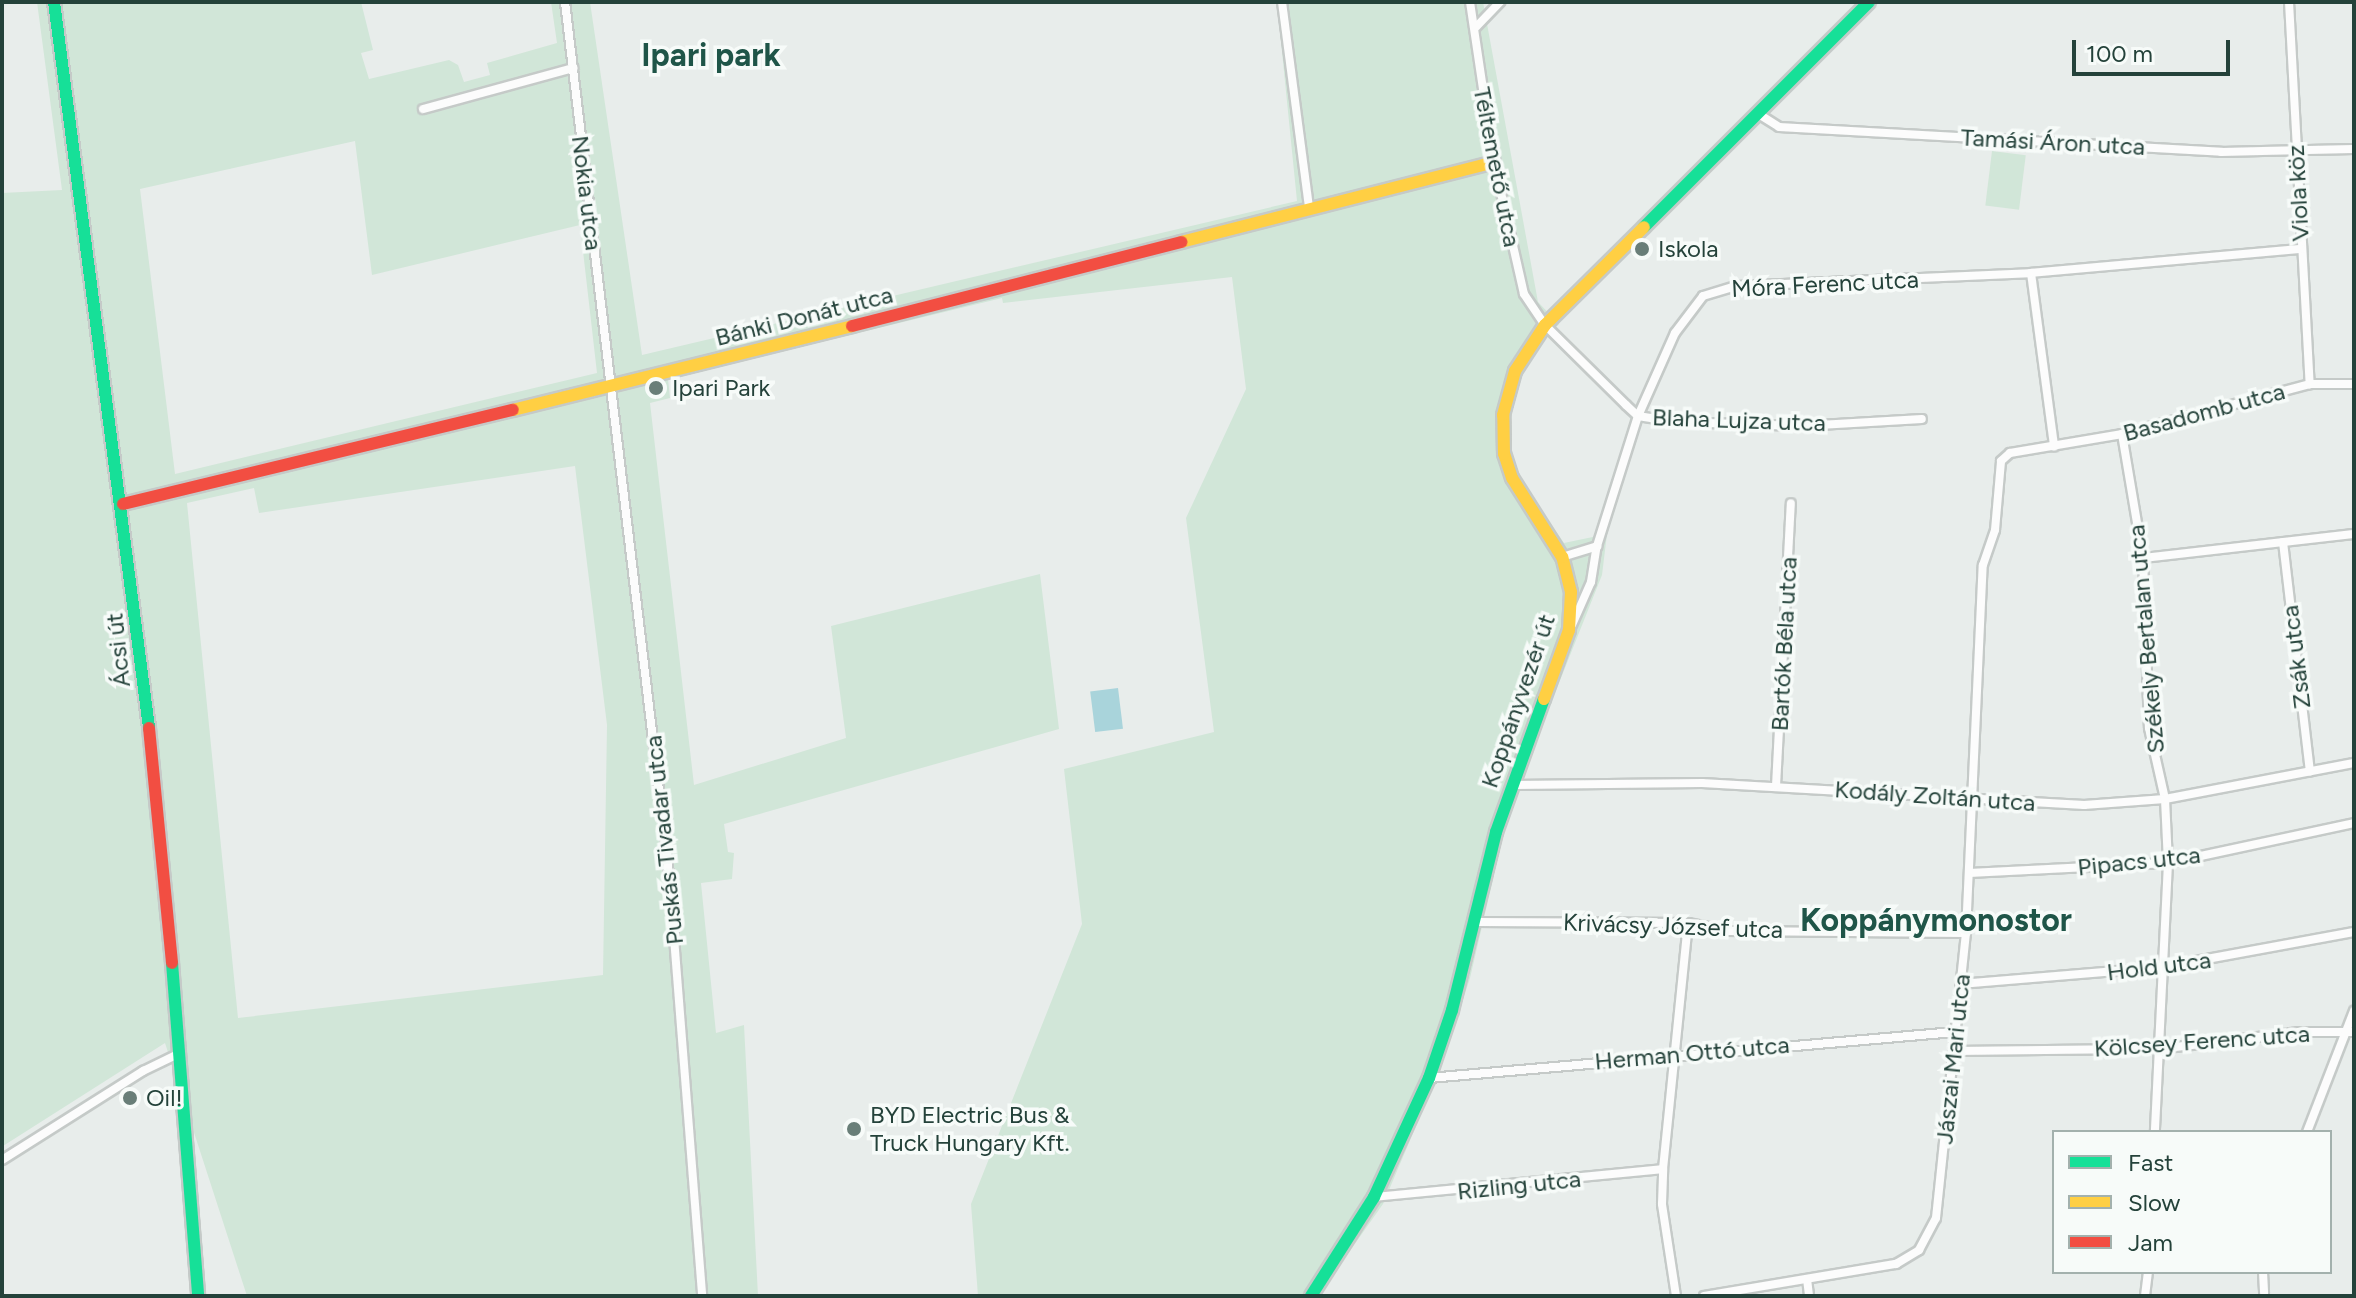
<!DOCTYPE html>
<meta charset="utf-8">
<style>
body{margin:0}
#map{position:relative;width:2356px;height:1298px;overflow:hidden;background:#e8edeb;font-family:Figtree,sans-serif}
div>[style]{position:absolute}
[style*='--x']{left:calc(var(--x)*1px);top:calc(var(--y)*1px);width:calc(var(--w)*1px);rotate:calc(var(--a)*1deg)}
.green>*{inset:0;background:#d1e6d8;transform-origin:0 0}
.water>*{inset:0;background:#a9d4db;transform-origin:0 0}
.roads{filter:drop-shadow(2px 0 #c5cac8) drop-shadow(-2px 0 #c5cac8) drop-shadow(0 2px #c5cac8) drop-shadow(0 -2px #c5cac8)}
.street>*{height:8px;margin:-4px;padding:0 4px;transform-origin:4px;border-radius:4px;background:#fcfcfc}
.fast>*{height:12px;margin:-6px;padding:0 6px;transform-origin:6px;border-radius:6px;background:#16e098}
.slow>*{height:12px;margin:-6px;padding:0 6px;transform-origin:6px;border-radius:6px;background:#ffcf43}
.jam>*{height:12px;margin:-6px;padding:0 6px;transform-origin:6px;border-radius:6px;background:#f24e42}
.dots>*{width:22px;height:22px;translate:-50% -50%;box-sizing:border-box;border:4px solid #f7fbf9;border-radius:50%}
span{translate:-50% -50%;white-space:nowrap;text-align:center;line-height:1.15;-webkit-text-stroke:7px #f7fbf9;paint-order:stroke}
.street-label{font-size:24px;color:#24423a}
.poi-label{font-size:24px;color:#24423a}
.left{translate:0 -50%;text-align:left}
.district-label{font-size:32px;color:#1f5548;font-weight:700}
.frame{position:absolute;inset:0;border:4px solid #24423a;pointer-events:none}
.legend{position:absolute;left:2052px;top:1130px;width:280px;height:144px;box-sizing:border-box;background:#f7fbf9;border:2px solid #a3b1ad;margin:0;padding:10px 14px;list-style:none;font-size:24px;color:#24423a}
.legend li{display:flex;align-items:center;gap:16px;height:40px}
.legend b{width:40px;border:2px solid #a3b1ad}
.scale{position:absolute;left:2072px;top:40px;width:158px;height:36px;box-sizing:border-box;border:4px solid #24423a;border-top:0;padding-left:10px;font-size:24px;line-height:28px;white-space:nowrap;color:#24423a;-webkit-text-stroke:6px #f7fbf9;paint-order:stroke}
</style>
<div id="map">
<div class="green">
<div style="clip-path:polygon(evenodd,37px 2px,361px 2px,373px 50px,361px 53px,369px 79px,449px 60px,458px 65px,464px 82px,490px 75px,487px 63px,557px 43px,551px 2px,590px 2px,642px 355px,1297px 201px,1277px 2px,1483px 2px,1538px 302px,1559px 324px,1529px 355px,1515px 385px,1508px 421px,1510px 451px,1517px 475px,1564px 543px,1607px 534px,1602px 575px,1510px 806px,1470px 978px,1442px 1065px,1383px 1204px,1318px 1296px,978px 1296px,971px 1204px,1082px 924px,1064px 769px,1214px 732px,1186px 518px,1246px 389px,1232px 277px,1003px 303px,1002px 298px,668px 379px,670px 398px,650px 403px,694px 785px,846px 738px,831px 626px,1040px 574px,1059px 729px,724px 824px,728px 852px,734px 853px,732px 879px,701px 883px,716px 1033px,744px 1025px,758px 1296px,247px 1296px,165px 1043px,3px 1146px,2px 193px,62px 190px,37px 2px,355px 141px,372px 275px,580px 225px,597px 373px,175px 474px,140px 189px,355px 141px,37px 2px,575px 466px,607px 725px,603px 975px,238px 1018px,187px 503px,254px 488px,259px 513px,575px 466px)"></div>
<div style="left:1992px;top:151px;width:34px;height:55px;rotate:7deg"></div>
</div>
<div class="water">
<div style="left:1118px;top:688px;width:41px;height:28px;rotate:83deg"></div>
</div>
<div class="roads">
<div class="street">
<div style="--x:565;--y:2;--w:878;--a:83.2"></div>
<div style="--x:669;--y:874;--w:423;--a:85.5"></div>
<div style="--x:1282;--y:2;--w:208;--a:82.5"></div>
<div style="--x:1470;--y:2;--w:162;--a:81.5"></div>
<div style="--x:1494;--y:162;--w:135;--a:77.2"></div>
<div style="--x:1524;--y:294;--w:37;--a:56"></div>
<div style="--x:1545;--y:325;--w:114;--a:44.6"></div>
<div style="--x:1626;--y:405;--w:16;--a:43"></div>
<div style="--x:1638;--y:416;--w:38;--a:9"></div>
<div style="--x:1676;--y:422;--w:126;--a:1.8"></div>
<div style="--x:1802;--y:426;--w:120;--a:-3.3"></div>
<div style="--x:2289;--y:2;--w:383;--a:86.9"></div>
<div style="--x:1476;--y:27;--w:35;--a:-46"></div>
<div style="--x:423;--y:109;--w:156;--a:-15.3"></div>
<div style="--x:1757;--y:113;--w:26;--a:32"></div>
<div style="--x:1779;--y:127;--w:443;--a:3.2"></div>
<div style="--x:2221;--y:152;--w:133;--a:-1.3"></div>
<div style="--x:2031;--y:273;--w:175;--a:82.4"></div>
<div style="--x:2122;--y:434;--w:126;--a:80.4"></div>
<div style="--x:2143;--y:558;--w:170;--a:88"></div>
<div style="--x:2149;--y:728;--w:73;--a:77.3"></div>
<div style="--x:2165;--y:799;--w:64;--a:87.3"></div>
<div style="--x:2168;--y:863;--w:269;--a:92.8"></div>
<div style="--x:2283;--y:542;--w:231;--a:83.3"></div>
<div style="--x:1562;--y:557;--w:37;--a:-17"></div>
<div style="--x:2143;--y:558;--w:212;--a:-6.5"></div>
<div style="--x:1572;--y:625;--w:47;--a:-66.2"></div>
<div style="--x:1591;--y:582;--w:36;--a:-81"></div>
<div style="--x:1597;--y:546;--w:136;--a:-72.5"></div>
<div style="--x:1638;--y:416;--w:91;--a:-66"></div>
<div style="--x:1675;--y:333;--w:46;--a:-52.9"></div>
<div style="--x:1703;--y:296;--w:34;--a:-17"></div>
<div style="--x:1735;--y:286;--w:296;--a:-2.5"></div>
<div style="--x:2031;--y:273;--w:271;--a:-5.1"></div>
<div style="--x:1513;--y:785;--w:189;--a:-0.6"></div>
<div style="--x:1702;--y:783;--w:383;--a:3.3"></div>
<div style="--x:2084;--y:805;--w:81;--a:-4.2"></div>
<div style="--x:2165;--y:799;--w:192;--a:-10.8"></div>
<div style="--x:1776;--y:786;--w:283;--a:-87"></div>
<div style="--x:1969;--y:873;--w:199;--a:-2.9"></div>
<div style="--x:2168;--y:863;--w:190;--a:-12.1"></div>
<div style="--x:1475;--y:922;--w:213;--a:0.3"></div>
<div style="--x:1688;--y:923;--w:41;--a:11.3"></div>
<div style="--x:1728;--y:931;--w:238;--a:0.5"></div>
<div style="--x:1961;--y:984;--w:203;--a:-4.8"></div>
<div style="--x:2163;--y:967;--w:194;--a:-10.4"></div>
<div style="--x:1954;--y:1051;--w:205;--a:-0.6"></div>
<div style="--x:2159;--y:1049;--w:141;--a:-6.9"></div>
<div style="--x:2299;--y:1032;--w:55;--a:0"></div>
<div style="--x:1429;--y:1078;--w:528;--a:-5"></div>
<div style="--x:2307;--y:1132;--w:130;--a:-68.8"></div>
<div style="--x:2;--y:1160;--w:167;--a:-32.3"></div>
<div style="--x:143;--y:1071;--w:41;--a:-25.9"></div>
<div style="--x:1374;--y:1197;--w:290;--a:-5.5"></div>
<div style="--x:2263;--y:1272;--w:21;--a:87"></div>
<div style="--x:1807;--y:1279;--w:17;--a:83"></div>
<div style="--x:1676;--y:1296;--w:93;--a:-98.7"></div>
<div style="--x:1662;--y:1204;--w:35;--a:-88"></div>
<div style="--x:1663;--y:1169;--w:247;--a:-84.2"></div>
<div style="--x:1704;--y:1296;--w:195;--a:-9.5"></div>
<div style="--x:1896;--y:1264;--w:27;--a:-31"></div>
<div style="--x:1919;--y:1250;--w:36;--a:-62"></div>
<div style="--x:1936;--y:1218;--w:287;--a:-84"></div>
<div style="--x:1966;--y:933;--w:368;--a:-87.4"></div>
<div style="--x:1983;--y:565;--w:37;--a:-71"></div>
<div style="--x:1995;--y:530;--w:69;--a:-85"></div>
<div style="--x:2001;--y:461;--w:12;--a:-42"></div>
<div style="--x:2010;--y:453;--w:114;--a:-9.6"></div>
<div style="--x:2122;--y:434;--w:195;--a:-14.9"></div>
<div style="--x:2310;--y:384;--w:44;--a:0"></div>
<div style="--x:2145;--y:1296;--w:24;--a:-83"></div>
</div>
<div class="fast">
<div style="--x:54;--y:2;--w:732;--a:82.54"></div>
<div style="--x:1644;--y:227;--w:318;--a:-45"></div>
<div style="--x:172;--y:963;--w:334;--a:85.5"></div>
<div style="--x:1311;--y:1296;--w:117;--a:-57.5"></div>
<div style="--x:1374;--y:1197;--w:131;--a:-65.2"></div>
<div style="--x:1429;--y:1078;--w:72;--a:-71.3"></div>
<div style="--x:1452;--y:1010;--w:183;--a:-76.1"></div>
<div style="--x:1496;--y:832;--w:141;--a:-70.2"></div>
</div>
<div class="slow">
<div style="--x:1181;--y:242;--w:323;--a:-14.3"></div>
<div style="--x:513;--y:410;--w:349;--a:-13.9"></div>
<div style="--x:1544;--y:699;--w:73;--a:-70.1"></div>
<div style="--x:1569;--y:630;--w:38;--a:-87"></div>
<div style="--x:1571;--y:592;--w:36;--a:-104"></div>
<div style="--x:1562;--y:557;--w:93;--a:-122.3"></div>
<div style="--x:1512;--y:478;--w:25;--a:-108"></div>
<div style="--x:1504;--y:454;--w:39;--a:-91"></div>
<div style="--x:1503;--y:415;--w:46;--a:-74.7"></div>
<div style="--x:1515;--y:371;--w:55;--a:-56.9"></div>
<div style="--x:1545;--y:325;--w:139;--a:-44.7"></div>
</div>
<div class="jam">
<div style="--x:852;--y:326;--w:340;--a:-14.3"></div>
<div style="--x:123;--y:504;--w:401;--a:-13.6"></div>
<div style="--x:149;--y:728;--w:236;--a:84.4"></div>
</div>
</div>
<div class="dots">
<div style="left:1642px;top:249px;background:#697e78"></div>
<div style="left:656px;top:388px;background:#697e78"></div>
<div style="left:130px;top:1098px;background:#697e78"></div>
<div style="left:854px;top:1129px;background:#697e78"></div>
</div>
<div class="street-label">
<span style="left:2053px;top:142px;rotate:3deg">Tamási Áron utca</span>
<span style="left:1497px;top:167px;rotate:79deg">Téltemető utca</span>
<span style="left:587px;top:193px;rotate:83deg">Nokia utca</span>
<span style="left:2298px;top:193px;rotate:-93deg">Viola köz</span>
<span style="left:1825px;top:284px;rotate:-3deg">Móra Ferenc utca</span>
<span style="left:804px;top:316px;rotate:-14deg">Bánki Donát utca</span>
<span style="left:2204px;top:412px;rotate:-15deg">Basadomb utca</span>
<span style="left:1739px;top:420px;rotate:2deg">Blaha Lujza utca</span>
<span style="left:2146px;top:639px;rotate:-95deg">Székely Bertalan utca</span>
<span style="left:1784px;top:644px;rotate:-87deg">Bartók Béla utca</span>
<span style="left:118px;top:650px;rotate:-96deg">Ácsi út</span>
<span style="left:2296px;top:657px;rotate:-97deg">Zsák utca</span>
<span style="left:1518px;top:701px;rotate:-71deg">Koppányvezér út</span>
<span style="left:1935px;top:796px;rotate:4deg">Kodály Zoltán utca</span>
<span style="left:664px;top:840px;rotate:-96deg">Puskás Tivadar utca</span>
<span style="left:2139px;top:861px;rotate:-6deg">Pipacs utca</span>
<span style="left:1673px;top:926px;rotate:2deg">Krivácsy József utca</span>
<span style="left:2159px;top:966px;rotate:-7deg">Hold utca</span>
<span style="left:2202px;top:1041px;rotate:-4deg">Kölcsey Ferenc utca</span>
<span style="left:1692px;top:1053px;rotate:-5deg">Herman Ottó utca</span>
<span style="left:1953px;top:1059px;rotate:-84deg">Jászai Mari utca</span>
<span style="left:1519px;top:1185px;rotate:-6deg">Rizling utca</span>
</div>
<div class="poi-label">
<span class="left" style="left:1658px;top:249px">Iskola</span>
<span class="left" style="left:672px;top:388px">Ipari Park</span>
<span class="left" style="left:146px;top:1098px">Oil!</span>
<span class="left" style="left:870px;top:1129px">BYD Electric Bus &amp;<br>Truck Hungary Kft.</span>
</div>
<div class="district-label">
<span style="left:711px;top:55px">Ipari park</span>
<span style="left:1936px;top:920px">Koppánymonostor</span>
</div>
<div class="frame"></div>
<ul class="legend">
<li><b style="height:10px;background:#16e098"></b>Fast</li>
<li><b style="height:10px;background:#ffcf43"></b>Slow</li>
<li><b style="height:10px;background:#f24e42"></b>Jam</li>
</ul>
<div class="scale">100 m</div>
</div>
